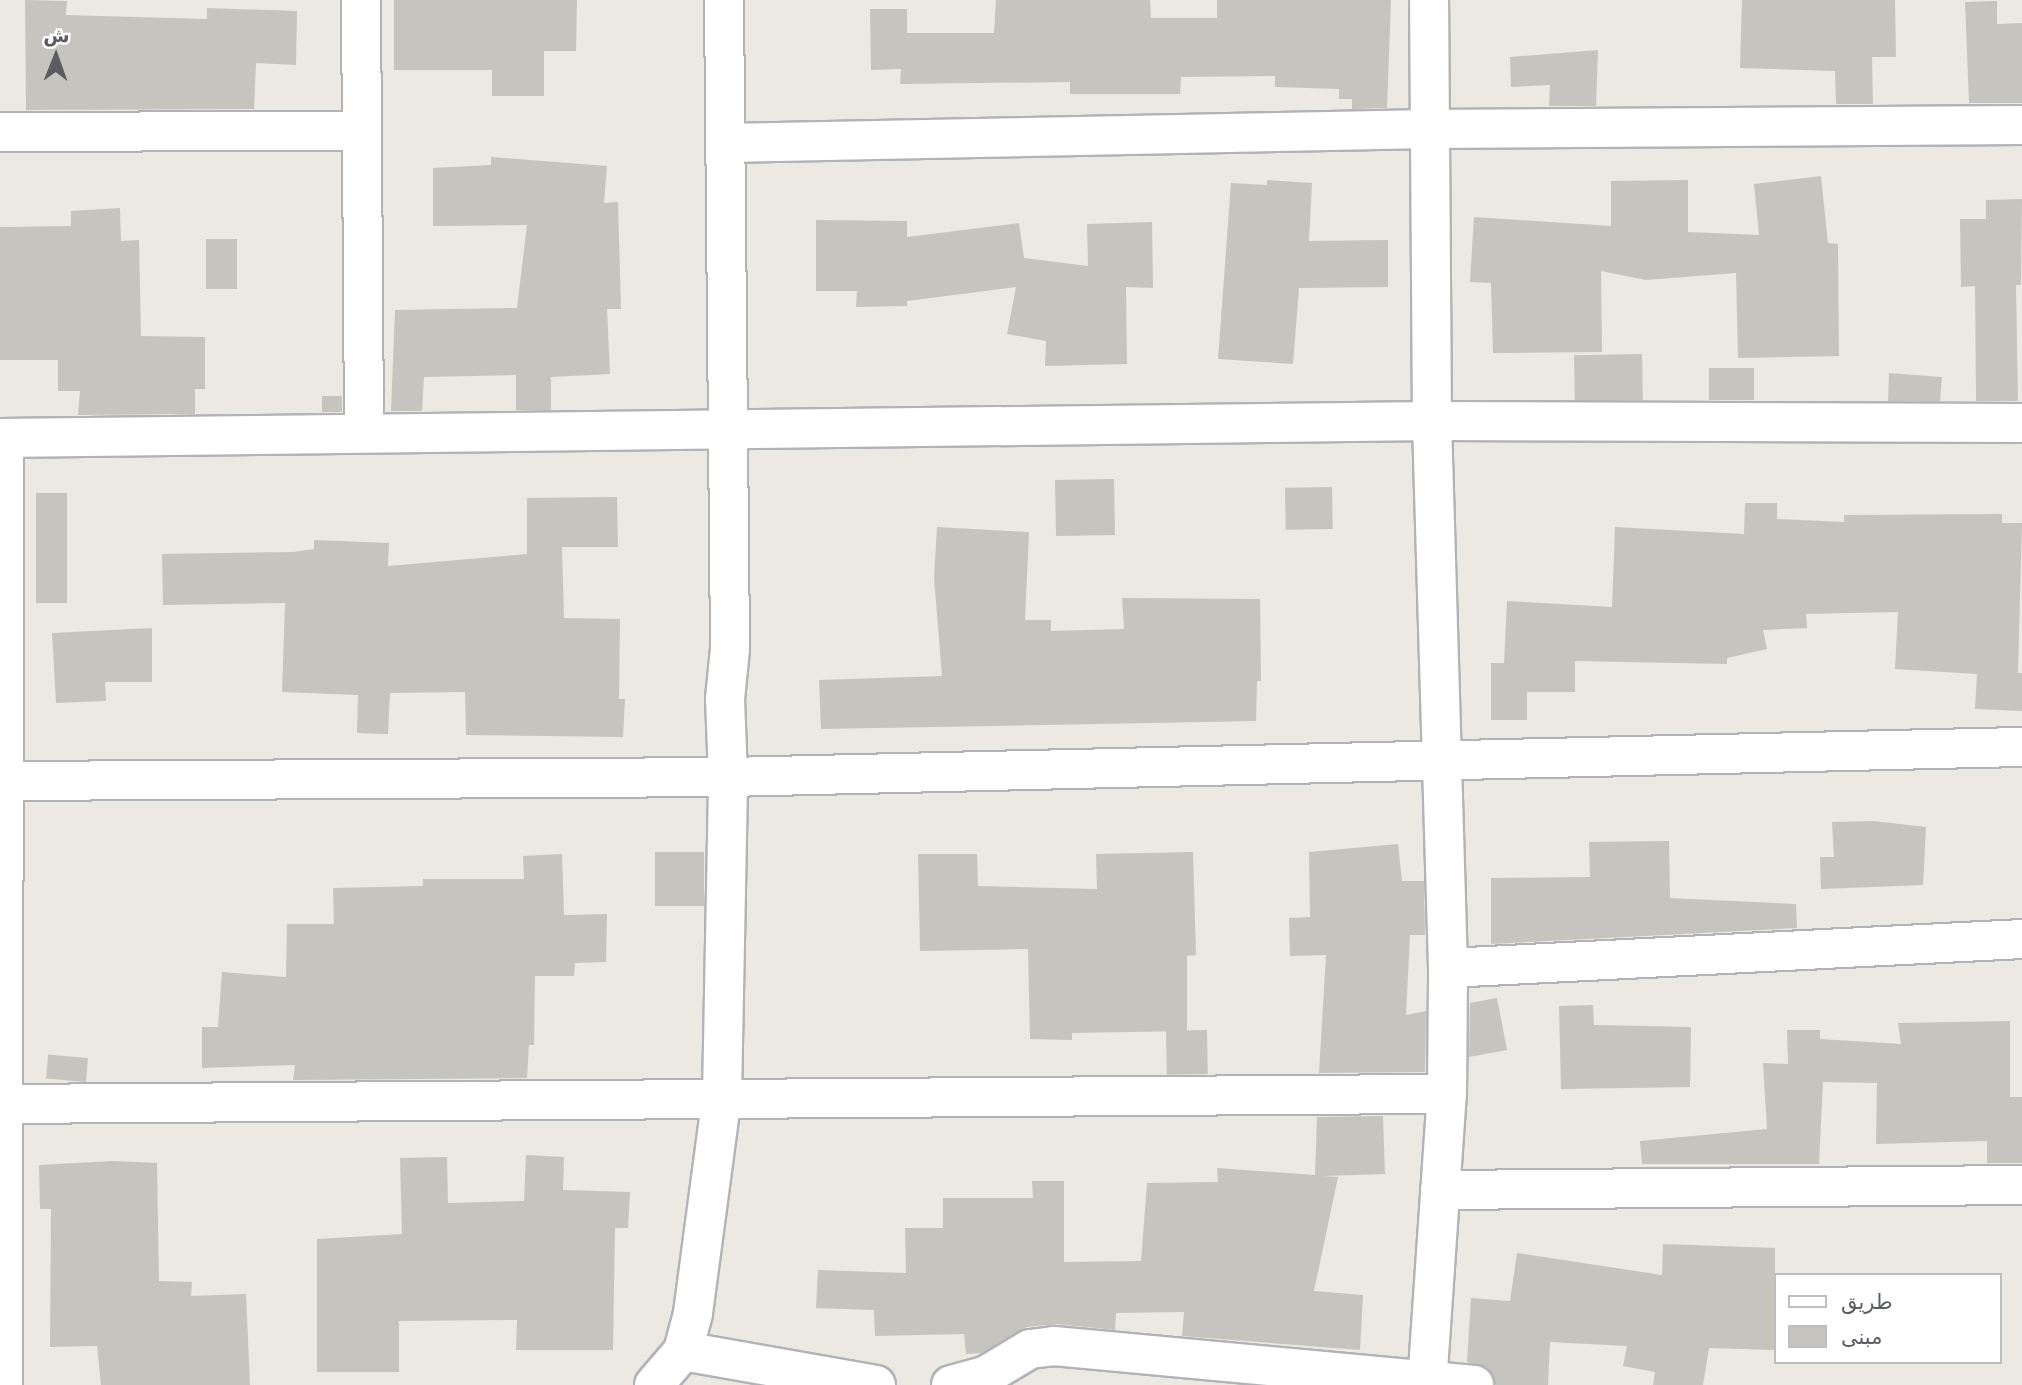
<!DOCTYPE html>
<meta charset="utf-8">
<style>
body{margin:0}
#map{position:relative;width:2022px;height:1385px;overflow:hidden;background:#ebe9e1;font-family:"DejaVu Sans",Vazirmatn,sans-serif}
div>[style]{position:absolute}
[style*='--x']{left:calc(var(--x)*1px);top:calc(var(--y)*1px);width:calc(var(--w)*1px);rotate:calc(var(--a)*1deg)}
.building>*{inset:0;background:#c6c4be;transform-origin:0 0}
.roads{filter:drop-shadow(2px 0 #b2b3b7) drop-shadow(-2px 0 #b2b3b7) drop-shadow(0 2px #b2b3b7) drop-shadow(0 -2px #b2b3b7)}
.minor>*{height:38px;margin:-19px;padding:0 19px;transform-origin:19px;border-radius:19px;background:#fff}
span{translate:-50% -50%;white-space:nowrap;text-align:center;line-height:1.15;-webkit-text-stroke:7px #fff;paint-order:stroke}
.legend{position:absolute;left:1774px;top:1273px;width:228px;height:91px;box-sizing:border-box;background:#fff;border:2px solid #bdbebf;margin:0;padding:9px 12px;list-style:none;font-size:21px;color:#5a5c60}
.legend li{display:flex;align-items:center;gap:14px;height:35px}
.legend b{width:35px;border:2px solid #bdbebf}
.north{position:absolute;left:21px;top:21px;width:70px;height:70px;-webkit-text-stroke:5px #fff;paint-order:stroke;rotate:1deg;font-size:19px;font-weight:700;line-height:28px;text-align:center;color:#5a5c60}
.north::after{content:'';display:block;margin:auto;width:24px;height:32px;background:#5a5c60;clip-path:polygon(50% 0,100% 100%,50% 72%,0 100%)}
</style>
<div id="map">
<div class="building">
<div style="clip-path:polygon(25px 0,67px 1px,66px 15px,207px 19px,207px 8px,297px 11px,296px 65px,256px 63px,254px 109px,26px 110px)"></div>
<div style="clip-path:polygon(394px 0,577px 0,576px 51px,544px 51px,544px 96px,492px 96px,492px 70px,394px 70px)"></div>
<div style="clip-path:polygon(996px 0,1150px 0,1151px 18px,1217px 18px,1217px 0,1391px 0,1387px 108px,1352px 109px,1352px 99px,1339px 99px,1339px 89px,1275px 87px,1275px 76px,1181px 77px,1180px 94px,1070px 94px,1070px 82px,900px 84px,901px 69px,871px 70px,870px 9px,907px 9px,907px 33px,994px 33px)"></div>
<div style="clip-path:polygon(1742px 0,1895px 0,1896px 57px,1872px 57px,1873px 104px,1836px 104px,1835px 71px,1740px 68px)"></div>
<div style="clip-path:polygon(1997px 1px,1997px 24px,2022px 23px,2022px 103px,1969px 103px,1965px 2px)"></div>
<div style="clip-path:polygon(1598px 50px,1596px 106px,1549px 106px,1550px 85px,1511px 87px,1510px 57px)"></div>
<div style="clip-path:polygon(491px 157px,607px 166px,604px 203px,618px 202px,621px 309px,607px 309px,610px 374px,551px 377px,551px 410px,516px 410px,516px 375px,424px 377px,422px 411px,391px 411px,395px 310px,517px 308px,527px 225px,433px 226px,433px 168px,491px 165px)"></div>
<div style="clip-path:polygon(1821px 176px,1828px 243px,1838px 244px,1839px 356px,1738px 358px,1736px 273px,1646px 280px,1601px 271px,1602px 352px,1493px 353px,1491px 283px,1470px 282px,1474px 217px,1611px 226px,1611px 181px,1688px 180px,1688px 232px,1759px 235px,1754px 184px)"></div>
<div style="clip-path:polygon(1267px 180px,1312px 183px,1309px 241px,1388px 240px,1388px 287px,1299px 288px,1293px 364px,1218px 359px,1231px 183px,1267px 185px)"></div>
<div style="clip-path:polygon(2022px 199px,2021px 285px,2016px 285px,2018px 401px,1976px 401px,1975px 286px,1961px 287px,1960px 219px,1986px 219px,1986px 200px)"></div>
<div style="clip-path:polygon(120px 208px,121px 241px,139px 240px,141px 336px,205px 337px,205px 389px,195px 389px,195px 414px,78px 415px,80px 391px,58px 391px,58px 360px,0 360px,0 227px,71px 226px,71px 211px)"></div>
<div style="clip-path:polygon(816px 220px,907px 221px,907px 237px,1019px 223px,1024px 258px,1088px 266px,1087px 224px,1152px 222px,1153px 288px,1126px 287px,1127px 364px,1045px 366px,1046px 341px,1007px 334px,1016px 287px,907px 301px,907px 306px,856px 307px,857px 291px,816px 291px)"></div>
<div style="left:206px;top:239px;width:31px;height:50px"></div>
<div style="left:1642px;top:354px;width:46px;height:68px;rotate:89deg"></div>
<div style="left:1754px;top:368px;width:32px;height:45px;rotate:90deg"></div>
<div style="clip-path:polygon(1889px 373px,1942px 377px,1940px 401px,1888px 401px)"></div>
<div style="left:342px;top:396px;width:16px;height:20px;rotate:90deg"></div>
<div style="left:1114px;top:479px;width:56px;height:59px;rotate:89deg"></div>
<div style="left:1332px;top:487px;width:42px;height:47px;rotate:89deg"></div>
<div style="left:36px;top:493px;width:31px;height:110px"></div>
<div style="clip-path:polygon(617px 497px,618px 547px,562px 547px,564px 618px,620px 619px,619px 699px,625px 699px,623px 737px,466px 735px,465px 692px,390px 693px,388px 734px,357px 733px,358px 695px,282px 692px,285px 603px,163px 605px,162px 554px,293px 552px,314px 549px,314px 540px,389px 543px,388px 566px,527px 554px,527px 498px)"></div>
<div style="clip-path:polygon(1745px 503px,1777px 503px,1777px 519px,1844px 522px,1844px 515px,2002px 514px,2002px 523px,2022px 523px,2018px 673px,2022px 673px,2022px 711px,1975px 709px,1977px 674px,1895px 669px,1898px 612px,1806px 614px,1807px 628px,1763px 630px,1767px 649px,1727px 658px,1727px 664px,1575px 661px,1575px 692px,1527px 692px,1527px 720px,1491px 720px,1491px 663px,1504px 663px,1507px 601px,1612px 607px,1615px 527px,1744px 534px)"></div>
<div style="clip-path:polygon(937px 527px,1029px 532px,1025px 620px,1051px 620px,1051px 631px,1124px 629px,1122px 598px,1260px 599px,1261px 681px,1257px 681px,1256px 721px,821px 729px,819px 680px,942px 676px,934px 578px)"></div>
<div style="clip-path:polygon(152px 628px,152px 682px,105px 682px,106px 701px,56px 703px,52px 633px)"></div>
<div style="clip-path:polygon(1873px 821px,1926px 827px,1923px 885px,1821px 889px,1820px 857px,1834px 857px,1832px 822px)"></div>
<div style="clip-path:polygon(1669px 841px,1670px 898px,1796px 904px,1797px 928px,1491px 944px,1491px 878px,1590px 877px,1589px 842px)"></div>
<div style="clip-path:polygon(1398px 844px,1402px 881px,1424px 881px,1425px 935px,1410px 935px,1406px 1015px,1426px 1011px,1425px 1072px,1319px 1073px,1326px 955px,1290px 956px,1289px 918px,1310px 917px,1309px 852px)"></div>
<div style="left:704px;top:852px;width:54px;height:49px;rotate:90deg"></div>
<div style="clip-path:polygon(1193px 852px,1196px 955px,1187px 956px,1187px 1031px,1072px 1033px,1072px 1040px,1030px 1039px,1028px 949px,920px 951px,918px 854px,977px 854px,978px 886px,1097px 889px,1096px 854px)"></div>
<div style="clip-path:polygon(562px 854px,564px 915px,607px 914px,606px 962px,575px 963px,574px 976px,535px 976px,534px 1045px,529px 1045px,527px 1078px,293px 1080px,295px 1065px,202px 1068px,202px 1027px,218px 1027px,222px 972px,286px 977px,287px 924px,334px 924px,333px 888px,423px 886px,423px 879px,524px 879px,523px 856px)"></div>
<div style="clip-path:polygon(1497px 998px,1507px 1050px,1469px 1057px,1470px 1003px)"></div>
<div style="clip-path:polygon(1593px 1005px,1594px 1025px,1691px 1027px,1690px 1087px,1561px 1089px,1559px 1006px)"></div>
<div style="clip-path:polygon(2010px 1021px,2010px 1097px,2022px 1097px,2022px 1163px,1987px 1163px,1987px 1141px,1876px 1144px,1877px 1083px,1823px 1082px,1819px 1164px,1642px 1164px,1640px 1141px,1767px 1129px,1763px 1063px,1788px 1064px,1787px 1030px,1820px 1030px,1820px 1039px,1901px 1044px,1898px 1023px)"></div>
<div style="left:1207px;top:1030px;width:44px;height:41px;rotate:89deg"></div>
<div style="left:88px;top:1058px;width:24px;height:40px;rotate:95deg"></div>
<div style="clip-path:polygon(1383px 1116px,1385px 1174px,1323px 1176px,1338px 1177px,1314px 1291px,1363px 1295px,1360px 1350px,1182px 1336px,1184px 1312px,1116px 1313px,1115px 1330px,1056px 1324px,1027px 1327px,981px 1353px,966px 1354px,964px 1334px,875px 1336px,874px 1310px,816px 1308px,818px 1270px,906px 1273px,905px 1228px,943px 1228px,943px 1198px,1033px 1198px,1032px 1181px,1064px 1181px,1064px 1262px,1141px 1261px,1147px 1183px,1218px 1182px,1217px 1168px,1315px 1175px,1317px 1117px)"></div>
<div style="clip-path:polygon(526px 1155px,564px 1157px,563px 1190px,630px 1192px,628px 1228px,615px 1228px,613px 1350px,516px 1350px,517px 1320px,399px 1321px,399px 1372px,317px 1372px,317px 1239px,402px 1234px,400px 1158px,447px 1157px,448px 1203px,524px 1201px)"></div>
<div style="clip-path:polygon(113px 1161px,157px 1163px,159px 1281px,192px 1282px,191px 1296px,246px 1294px,250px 1385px,101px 1385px,97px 1346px,50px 1347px,51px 1209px,40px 1209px,39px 1165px)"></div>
<div style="clip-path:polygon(1663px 1244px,1775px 1248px,1775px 1350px,1709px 1348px,1703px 1385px,1653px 1385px,1655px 1372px,1623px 1366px,1627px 1346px,1550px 1342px,1548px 1385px,1496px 1385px,1487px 1368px,1467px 1362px,1471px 1298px,1510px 1301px,1517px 1253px,1662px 1275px)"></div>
</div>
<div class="roads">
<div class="minor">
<div style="--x:361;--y:0;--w:433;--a:89.6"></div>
<div style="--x:0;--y:132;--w:362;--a:-0.2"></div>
<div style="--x:725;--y:143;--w:705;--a:-1.14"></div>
<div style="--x:1430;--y:129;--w:592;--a:-0.39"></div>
<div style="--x:0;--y:438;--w:1432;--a:-0.68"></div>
<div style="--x:1432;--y:421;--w:590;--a:0.19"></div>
<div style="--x:0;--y:781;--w:728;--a:-0.31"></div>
<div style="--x:728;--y:777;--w:1294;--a:-1.33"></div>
<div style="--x:1448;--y:968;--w:575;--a:-2.89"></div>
<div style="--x:0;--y:1104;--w:1447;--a:-0.4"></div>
<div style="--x:1440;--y:1190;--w:582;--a:-0.49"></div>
<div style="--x:683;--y:1351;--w:196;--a:10"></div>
<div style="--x:3;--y:1385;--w:947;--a:-89.94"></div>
<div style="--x:654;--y:1385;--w:45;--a:-49.5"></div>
<div style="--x:683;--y:1351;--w:39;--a:-75"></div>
<div style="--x:693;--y:1313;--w:218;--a:-82.4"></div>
<div style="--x:722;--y:1097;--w:320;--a:-88.9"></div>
<div style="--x:728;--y:777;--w:78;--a:-92.2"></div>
<div style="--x:725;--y:699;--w:50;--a:-84.3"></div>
<div style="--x:730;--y:649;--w:649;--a:-90.53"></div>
<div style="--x:951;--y:1385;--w:35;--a:-15"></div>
<div style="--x:985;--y:1376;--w:52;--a:-31"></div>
<div style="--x:1030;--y:1349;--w:24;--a:-7"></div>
<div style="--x:1054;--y:1346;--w:422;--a:5.3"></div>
<div style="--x:1427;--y:1385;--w:292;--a:-86.1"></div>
<div style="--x:1447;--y:1094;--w:126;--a:-89.5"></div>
<div style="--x:1448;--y:968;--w:547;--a:-91.68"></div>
<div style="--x:1432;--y:421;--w:421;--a:-90.4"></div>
</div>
</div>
<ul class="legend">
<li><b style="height:9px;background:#fff"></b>طريق</li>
<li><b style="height:19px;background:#c6c4be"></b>مبنى</li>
</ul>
<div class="north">ش</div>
</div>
